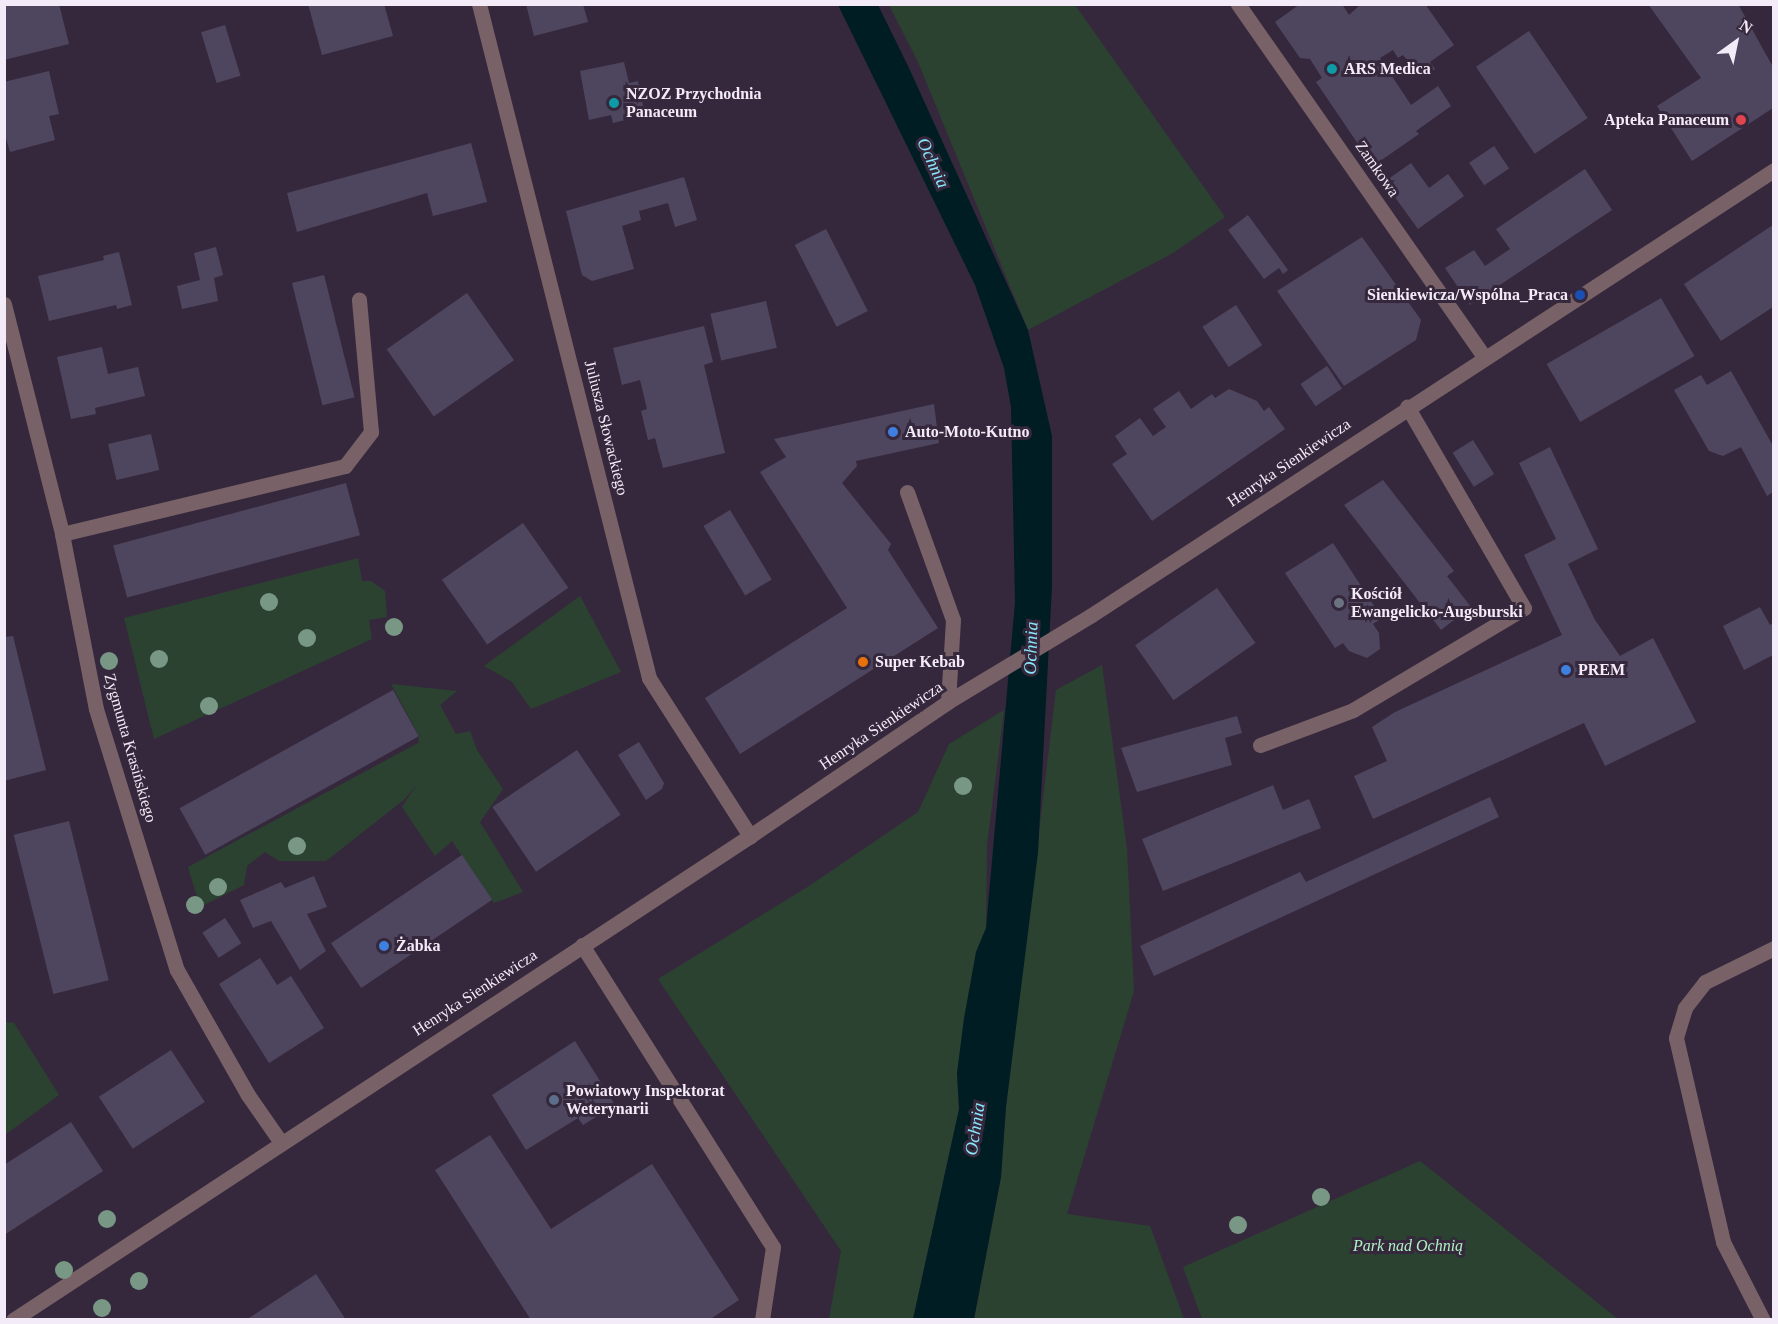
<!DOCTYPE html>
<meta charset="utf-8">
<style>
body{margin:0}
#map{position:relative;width:1778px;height:1324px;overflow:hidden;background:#36283c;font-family:"Times New Roman",serif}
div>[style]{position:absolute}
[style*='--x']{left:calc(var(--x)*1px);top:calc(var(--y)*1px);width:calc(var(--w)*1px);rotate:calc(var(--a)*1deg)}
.green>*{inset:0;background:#2b4231}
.water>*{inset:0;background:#001d23}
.building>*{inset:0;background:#4e465e;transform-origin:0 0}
.service>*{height:15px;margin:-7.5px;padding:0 7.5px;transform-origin:7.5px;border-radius:7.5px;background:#786267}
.minor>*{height:15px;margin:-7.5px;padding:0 7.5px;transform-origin:7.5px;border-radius:7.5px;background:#786267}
.trees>*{width:18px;height:18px;margin:-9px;border-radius:50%;background:#799785}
.dots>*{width:16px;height:16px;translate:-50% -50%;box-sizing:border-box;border:3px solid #36283c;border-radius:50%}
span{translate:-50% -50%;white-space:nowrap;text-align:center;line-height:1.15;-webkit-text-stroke:6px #36283c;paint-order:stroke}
.poi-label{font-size:16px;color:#f4ebf8;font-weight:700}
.left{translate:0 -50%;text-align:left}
.right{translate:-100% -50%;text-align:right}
.street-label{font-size:16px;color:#f4ebf8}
.park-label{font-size:16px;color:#aff1c0;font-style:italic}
.water-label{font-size:18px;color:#89e7fd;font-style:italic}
.frame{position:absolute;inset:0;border:6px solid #f4ebf8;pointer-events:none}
.north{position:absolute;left:1706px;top:12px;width:60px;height:60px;-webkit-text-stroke:4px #36283c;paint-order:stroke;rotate:33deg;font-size:16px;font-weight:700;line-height:24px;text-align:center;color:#f4ebf8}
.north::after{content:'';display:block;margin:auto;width:21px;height:27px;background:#f4ebf8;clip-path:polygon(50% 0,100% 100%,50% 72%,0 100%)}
</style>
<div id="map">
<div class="green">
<div style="clip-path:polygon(889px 5px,1075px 5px,1225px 217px,1173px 253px,1028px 330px,918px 62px)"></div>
<div style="clip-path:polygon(358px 558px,362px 581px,371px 581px,385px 591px,387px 617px,369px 620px,372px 639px,154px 739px,124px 618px)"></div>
<div style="clip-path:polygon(580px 596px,621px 672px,531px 709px,512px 682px,484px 666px)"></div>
<div style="clip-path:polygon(1102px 665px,1127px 849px,1134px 991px,1067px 1214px,1150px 1226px,1184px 1319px,974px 1320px,1001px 1177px,1006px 1107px,1056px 690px)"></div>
<div style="clip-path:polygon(391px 684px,457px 691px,440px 705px,456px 734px,470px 731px,477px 750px,503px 789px,480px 822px,523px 892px,494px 903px,452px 841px,435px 856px,402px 807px,417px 784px,405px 799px,326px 861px,279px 861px,265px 852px,247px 866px,244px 885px,200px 907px,188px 867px,418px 743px,419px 736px)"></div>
<div style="clip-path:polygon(1004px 710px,987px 845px,986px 928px,976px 952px,957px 1073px,959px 1109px,913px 1319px,829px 1319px,841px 1251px,658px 979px,809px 886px,918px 812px,949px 744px)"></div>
<div style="clip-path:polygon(5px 1022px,14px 1023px,59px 1095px,5px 1135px)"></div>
<div style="clip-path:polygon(1420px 1161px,1618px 1319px,1202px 1319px,1183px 1267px)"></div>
</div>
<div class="water">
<div style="clip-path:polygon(838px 5px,878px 5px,909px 68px,1028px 330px,1052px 436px,1052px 587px,1038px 853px,1006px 1107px,1001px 1177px,974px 1319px,913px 1319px,959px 1109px,957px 1073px,964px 1018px,976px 952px,986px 928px,1015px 602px,1011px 407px,1004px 368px,975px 285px)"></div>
</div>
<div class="building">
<div style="clip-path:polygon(4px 4px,59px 4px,69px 44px,4px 60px)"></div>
<div style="clip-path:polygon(308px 4px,384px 4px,393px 36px,322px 55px)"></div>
<div style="clip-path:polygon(526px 4px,583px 4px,588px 22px,534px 36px)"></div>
<div style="clip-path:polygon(1300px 4px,1342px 4px,1349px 15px,1361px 4px,1425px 4px,1454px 45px,1430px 62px,1435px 69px,1422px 77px,1403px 55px,1398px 58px,1393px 50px,1380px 58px,1411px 105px,1438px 86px,1451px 106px,1416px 131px,1419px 134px,1373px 166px,1316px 82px,1322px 78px,1310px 59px,1300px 58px,1275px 22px)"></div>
<div style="clip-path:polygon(1648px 4px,1738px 4px,1773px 67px,1773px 108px,1692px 161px,1657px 106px,1701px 78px)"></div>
<div style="left:225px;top:25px;width:53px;height:25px;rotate:73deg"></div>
<div style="left:1529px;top:31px;width:105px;height:64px;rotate:56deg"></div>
<div style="clip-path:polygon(624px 62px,629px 83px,638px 81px,645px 115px,613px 123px,611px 115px,589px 120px,580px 71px)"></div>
<div style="clip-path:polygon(49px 71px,59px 114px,49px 116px,55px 140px,10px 152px,4px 131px,4px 82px)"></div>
<div style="clip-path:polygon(471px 143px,487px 202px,433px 216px,427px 193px,297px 232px,287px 193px)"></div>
<div style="left:1494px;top:146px;width:27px;height:30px;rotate:56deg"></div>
<div style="clip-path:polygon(1411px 163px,1429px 188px,1448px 174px,1464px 196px,1418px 229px,1384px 182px)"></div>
<div style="clip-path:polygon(1585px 169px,1612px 210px,1470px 305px,1445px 268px,1474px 250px,1485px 266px,1510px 249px,1496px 229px)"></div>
<div style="clip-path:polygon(684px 177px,697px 220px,675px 227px,668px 203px,639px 211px,641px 220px,622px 226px,634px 269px,592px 281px,582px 275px,566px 211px)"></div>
<div style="clip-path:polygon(1248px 215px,1288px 270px,1283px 274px,1279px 268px,1264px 279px,1228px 230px)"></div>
<div style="clip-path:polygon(1773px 225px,1773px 307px,1721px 341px,1684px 284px)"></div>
<div style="left:826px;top:229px;width:92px;height:35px;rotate:63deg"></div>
<div style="clip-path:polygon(1362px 237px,1421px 320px,1416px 340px,1344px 386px,1277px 291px)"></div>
<div style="clip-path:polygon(216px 247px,223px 275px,214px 278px,218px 301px,182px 309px,177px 286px,200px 280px,194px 253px)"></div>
<div style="clip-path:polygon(119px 252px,132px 305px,117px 309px,116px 305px,49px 321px,38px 276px,104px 260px,103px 256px)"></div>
<div style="left:324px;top:275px;width:126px;height:33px;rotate:76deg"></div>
<div style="left:467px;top:293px;width:82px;height:98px;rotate:55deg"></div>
<div style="left:1661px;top:298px;width:67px;height:132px;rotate:60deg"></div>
<div style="left:766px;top:301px;width:48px;height:57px;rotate:77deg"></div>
<div style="left:1236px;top:305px;width:48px;height:40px;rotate:57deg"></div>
<div style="clip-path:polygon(704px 326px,713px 362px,704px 365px,725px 453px,663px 468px,655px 438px,648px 440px,641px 411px,647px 409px,640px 380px,622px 385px,613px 348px)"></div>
<div style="clip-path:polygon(102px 347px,108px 374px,138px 367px,145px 396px,95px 408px,96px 414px,71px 419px,57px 357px)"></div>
<div style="left:1327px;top:366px;width:27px;height:32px;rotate:56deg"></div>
<div style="clip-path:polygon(1731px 371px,1773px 446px,1773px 492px,1767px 496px,1741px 447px,1723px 456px,1709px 451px,1674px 390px,1701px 375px,1707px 385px)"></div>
<div style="clip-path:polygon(1229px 389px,1257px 401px,1264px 411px,1269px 407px,1285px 429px,1152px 521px,1112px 464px,1127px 454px,1115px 436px,1140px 418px,1153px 436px,1166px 427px,1153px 409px,1179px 391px,1191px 409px,1212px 394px,1215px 398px)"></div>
<div style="clip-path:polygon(934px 404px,939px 443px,856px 461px,857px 466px,842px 483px,891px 544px,888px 550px,938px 628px,740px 754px,705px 698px,847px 608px,760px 472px,786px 457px,774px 439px)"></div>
<div style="left:151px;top:434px;width:37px;height:44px;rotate:77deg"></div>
<div style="left:1473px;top:440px;width:40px;height:24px;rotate:58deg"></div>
<div style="clip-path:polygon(1550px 447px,1598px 549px,1568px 564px,1595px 620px,1620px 656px,1653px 638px,1696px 722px,1605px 766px,1584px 723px,1373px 819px,1354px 776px,1387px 761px,1372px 727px,1395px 712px,1562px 635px,1524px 555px,1556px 539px,1519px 463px)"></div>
<div style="clip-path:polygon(1383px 480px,1454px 571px,1447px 576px,1471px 607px,1441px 630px,1344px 505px)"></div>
<div style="left:346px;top:483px;width:54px;height:241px;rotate:75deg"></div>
<div style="left:730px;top:510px;width:81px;height:31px;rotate:59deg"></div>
<div style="left:523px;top:523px;width:79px;height:99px;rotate:55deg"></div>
<div style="clip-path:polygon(1333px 543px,1382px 618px,1373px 624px,1379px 633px,1380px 649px,1367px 658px,1349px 651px,1343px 643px,1335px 648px,1285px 573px)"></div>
<div style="left:1217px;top:588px;width:67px;height:100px;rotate:55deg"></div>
<div style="clip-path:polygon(1760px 607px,1770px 625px,1773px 623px,1773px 655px,1744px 670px,1723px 626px)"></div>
<div style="clip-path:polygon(13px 636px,46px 770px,4px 781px,4px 637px)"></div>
<div style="left:393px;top:690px;width:53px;height:244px;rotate:61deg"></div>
<div style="clip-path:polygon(1237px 716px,1242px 733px,1225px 738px,1232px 765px,1137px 792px,1121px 748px)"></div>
<div style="clip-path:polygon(639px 742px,664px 783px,662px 789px,646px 800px,618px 755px)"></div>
<div style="left:577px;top:750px;width:78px;height:102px;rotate:56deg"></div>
<div style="clip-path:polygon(1273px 785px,1283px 810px,1309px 799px,1321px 828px,1163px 891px,1142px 839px)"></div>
<div style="clip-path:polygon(1490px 797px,1499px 817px,1154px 976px,1140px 946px,1300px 872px,1306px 882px)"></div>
<div style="left:69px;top:821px;width:164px;height:57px;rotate:76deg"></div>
<div style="left:462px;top:855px;width:54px;height:158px;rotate:56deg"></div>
<div style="clip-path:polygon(314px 876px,327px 907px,307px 914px,326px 951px,300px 970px,271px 921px,253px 928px,240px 900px,281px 882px,285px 888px)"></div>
<div style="left:225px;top:918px;width:30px;height:27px;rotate:57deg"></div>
<div style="clip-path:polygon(260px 958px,277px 985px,291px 976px,324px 1028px,269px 1063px,219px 984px)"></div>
<div style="clip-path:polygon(575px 1041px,615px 1105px,583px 1125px,578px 1118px,526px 1150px,492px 1095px)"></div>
<div style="left:171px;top:1050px;width:62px;height:86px;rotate:57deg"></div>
<div style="clip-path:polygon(71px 1122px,103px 1171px,4px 1235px,4px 1165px)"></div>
<div style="clip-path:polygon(490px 1135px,551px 1229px,652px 1164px,739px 1300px,709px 1320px,531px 1320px,435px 1170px)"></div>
<div style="clip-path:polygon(316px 1274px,346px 1320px,246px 1320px)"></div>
</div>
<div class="service">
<div style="--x:907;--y:492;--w:136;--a:70.2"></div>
<div style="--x:953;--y:620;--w:82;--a:93.5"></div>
<div style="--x:62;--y:534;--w:291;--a:-13.5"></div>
<div style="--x:345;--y:466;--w:43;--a:-52.6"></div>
<div style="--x:371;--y:432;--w:133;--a:-95.2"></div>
<div style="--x:1260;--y:745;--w:99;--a:-20.6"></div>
<div style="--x:1353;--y:710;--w:199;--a:-30.8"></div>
<div style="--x:1524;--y:608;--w:233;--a:-120.1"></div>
<div style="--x:582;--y:945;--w:357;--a:57.7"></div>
<div style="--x:773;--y:1247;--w:74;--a:98.6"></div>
<div style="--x:1705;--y:982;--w:33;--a:128"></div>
<div style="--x:1685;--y:1008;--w:31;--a:107"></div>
<div style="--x:1676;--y:1038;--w:209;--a:77"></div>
<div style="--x:1723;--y:1242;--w:88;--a:62.9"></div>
</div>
<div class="minor">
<div style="--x:479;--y:4;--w:695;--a:75.84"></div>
<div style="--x:649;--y:678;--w:188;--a:57.4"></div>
<div style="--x:1238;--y:4;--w:430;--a:55.1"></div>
<div style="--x:4;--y:304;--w:237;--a:75.8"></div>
<div style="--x:62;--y:534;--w:178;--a:79"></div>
<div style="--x:96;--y:709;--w:273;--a:72.8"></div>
<div style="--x:177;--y:970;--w:144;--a:60.4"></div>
<div style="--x:248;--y:1095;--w:56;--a:55.2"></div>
<div style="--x:1705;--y:982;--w:77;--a:-26.2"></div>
<div style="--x:13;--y:1320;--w:882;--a:-33.29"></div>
<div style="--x:750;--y:836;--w:246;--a:-34.1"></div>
<div style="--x:954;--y:698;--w:159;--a:-31.1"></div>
<div style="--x:1090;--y:616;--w:817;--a:-33.11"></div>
</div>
<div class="trees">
<div style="left:269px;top:602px"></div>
<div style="left:394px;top:627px"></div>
<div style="left:307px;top:638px"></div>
<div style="left:159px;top:659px"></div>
<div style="left:109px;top:661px"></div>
<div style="left:209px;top:706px"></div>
<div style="left:963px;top:786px"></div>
<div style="left:297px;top:846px"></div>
<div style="left:218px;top:887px"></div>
<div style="left:195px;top:905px"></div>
<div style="left:1321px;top:1197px"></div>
<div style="left:107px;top:1219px"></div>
<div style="left:1238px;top:1225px"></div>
<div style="left:64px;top:1270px"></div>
<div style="left:139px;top:1281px"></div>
<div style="left:102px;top:1308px"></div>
</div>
<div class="dots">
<div style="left:1332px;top:69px;background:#0f9aa8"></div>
<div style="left:614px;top:103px;background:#0f9aa8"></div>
<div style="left:1741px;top:120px;background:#e0444e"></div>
<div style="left:1580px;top:295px;background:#1a4fb4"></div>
<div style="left:893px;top:432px;background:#3f7fe0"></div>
<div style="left:1339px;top:603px;background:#6b7280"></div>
<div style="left:863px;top:662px;background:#e8710a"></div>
<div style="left:1566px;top:670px;background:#3f7fe0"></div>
<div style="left:384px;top:946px;background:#3f7fe0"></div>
<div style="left:554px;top:1100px;background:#5c6f8a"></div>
</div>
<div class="poi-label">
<span class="left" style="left:1344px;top:69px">ARS Medica</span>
<span class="left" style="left:626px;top:103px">NZOZ Przychodnia<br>Panaceum</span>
<span class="right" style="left:1729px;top:120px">Apteka Panaceum</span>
<span class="right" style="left:1568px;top:295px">Sienkiewicza/Wspólna_Praca</span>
<span class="left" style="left:905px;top:432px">Auto-Moto-Kutno</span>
<span class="left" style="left:1351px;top:603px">Kościół<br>Ewangelicko-Augsburski</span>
<span class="left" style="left:875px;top:662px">Super Kebab</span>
<span class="left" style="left:1578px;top:670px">PREM</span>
<span class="left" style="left:396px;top:946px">Żabka</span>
<span class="left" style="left:566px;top:1100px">Powiatowy Inspektorat<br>Weterynarii</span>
</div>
<div class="street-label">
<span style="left:1377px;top:169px;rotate:55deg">Zamkowa</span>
<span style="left:606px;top:428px;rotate:76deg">Juliusza Słowackiego</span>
<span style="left:1289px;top:463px;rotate:-34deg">Henryka Sienkiewicza</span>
<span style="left:881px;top:726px;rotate:-34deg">Henryka Sienkiewicza</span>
<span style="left:130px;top:748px;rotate:74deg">Zygmunta Krasińskiego</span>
<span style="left:475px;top:993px;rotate:-33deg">Henryka Sienkiewicza</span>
</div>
<div class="park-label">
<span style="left:1408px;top:1246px">Park nad Ochnią</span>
</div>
<div class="water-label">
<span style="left:933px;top:163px;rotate:65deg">Ochnia</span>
<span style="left:1031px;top:648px;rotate:-88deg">Ochnia</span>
<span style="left:975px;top:1129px;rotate:-81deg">Ochnia</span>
</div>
<div class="frame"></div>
<div class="north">N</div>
</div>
